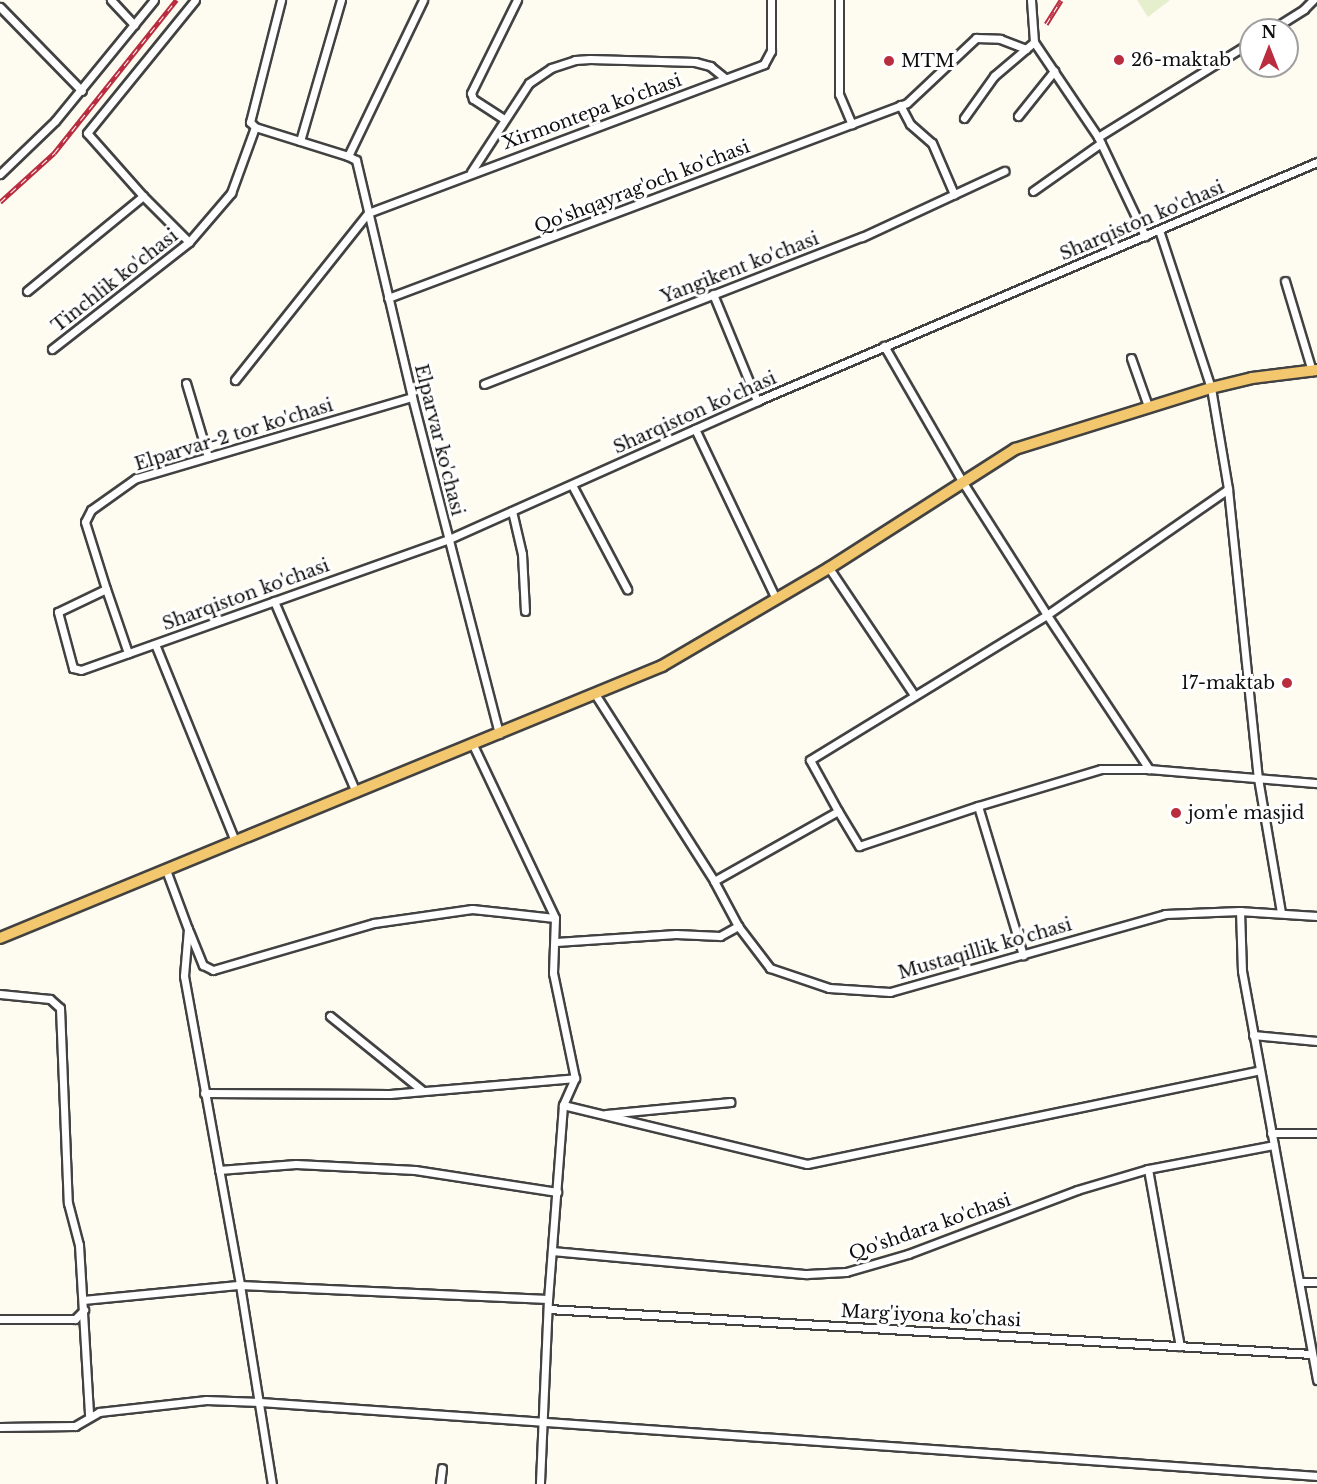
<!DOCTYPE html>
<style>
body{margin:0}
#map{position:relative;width:1317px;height:1484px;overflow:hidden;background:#fefbf1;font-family:"Libre Baskerville",serif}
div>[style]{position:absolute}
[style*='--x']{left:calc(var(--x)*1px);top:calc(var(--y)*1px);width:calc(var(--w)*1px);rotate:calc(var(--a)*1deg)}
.pitch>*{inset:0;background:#e6efcd}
.roads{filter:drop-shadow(2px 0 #424242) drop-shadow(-2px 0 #424242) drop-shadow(0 2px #424242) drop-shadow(0 -2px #424242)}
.street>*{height:7px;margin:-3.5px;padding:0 3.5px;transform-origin:3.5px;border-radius:3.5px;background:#fff}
.primary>*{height:10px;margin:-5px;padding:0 5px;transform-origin:5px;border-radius:5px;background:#f2c76d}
.rail>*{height:4.5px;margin-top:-2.25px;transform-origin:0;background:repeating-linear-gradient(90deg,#fff 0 7px,#b92d3f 0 14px);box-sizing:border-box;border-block:2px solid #b92d3f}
.dots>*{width:16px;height:16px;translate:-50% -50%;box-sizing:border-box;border:3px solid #fff;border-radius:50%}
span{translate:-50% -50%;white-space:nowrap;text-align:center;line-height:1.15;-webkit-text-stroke:6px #fff;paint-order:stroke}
.poi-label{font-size:18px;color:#0f0f0f}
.left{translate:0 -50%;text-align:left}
.right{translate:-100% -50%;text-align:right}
.street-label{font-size:18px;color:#0f0f0f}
.north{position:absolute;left:1239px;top:18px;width:60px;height:60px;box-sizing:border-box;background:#fff;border:2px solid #9f9f9f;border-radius:50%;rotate:0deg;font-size:16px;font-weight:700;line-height:24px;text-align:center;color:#0f0f0f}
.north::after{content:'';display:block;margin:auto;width:21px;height:27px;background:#b92d3f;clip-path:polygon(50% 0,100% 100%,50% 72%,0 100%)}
</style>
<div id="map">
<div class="pitch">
<div style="clip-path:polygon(1137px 0,1170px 0,1148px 17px)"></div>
</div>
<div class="roads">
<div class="street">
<div style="--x:111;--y:0;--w:34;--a:47"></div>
<div style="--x:839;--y:0;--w:94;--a:90"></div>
<div style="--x:839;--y:94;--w:33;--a:67"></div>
<div style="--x:1031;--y:0;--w:42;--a:85.9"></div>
<div style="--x:1034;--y:42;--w:115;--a:56"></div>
<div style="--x:1098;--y:137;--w:110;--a:64.6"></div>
<div style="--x:0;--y:7;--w:117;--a:45.7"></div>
<div style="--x:1271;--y:30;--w:39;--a:-32"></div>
<div style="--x:1304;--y:9;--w:13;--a:-45"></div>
<div style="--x:900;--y:105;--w:21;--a:62"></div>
<div style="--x:910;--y:124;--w:29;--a:41"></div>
<div style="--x:932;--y:143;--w:56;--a:66.7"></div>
<div style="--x:1018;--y:116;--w:58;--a:-51.3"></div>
<div style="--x:964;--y:118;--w:52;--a:-54.5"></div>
<div style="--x:994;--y:76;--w:52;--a:-40.4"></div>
<div style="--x:504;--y:119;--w:37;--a:-147"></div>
<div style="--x:473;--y:99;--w:6;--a:-108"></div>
<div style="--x:471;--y:93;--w:104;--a:-63.7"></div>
<div style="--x:255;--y:127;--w:7;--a:-135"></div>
<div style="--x:250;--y:122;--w:126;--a:-75.7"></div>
<div style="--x:1098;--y:137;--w:180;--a:-31.8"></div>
<div style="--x:300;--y:141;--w:147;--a:-73.8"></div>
<div style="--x:348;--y:156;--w:9;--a:27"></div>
<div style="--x:356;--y:160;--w:244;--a:76.7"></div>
<div style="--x:412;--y:397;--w:348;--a:75.5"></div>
<div style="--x:471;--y:172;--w:106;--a:-56.9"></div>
<div style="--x:529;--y:83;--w:27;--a:-34"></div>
<div style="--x:551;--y:68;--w:25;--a:-18"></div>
<div style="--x:575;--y:60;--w:15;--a:-4"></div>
<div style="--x:590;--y:59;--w:105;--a:1.6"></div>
<div style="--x:695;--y:62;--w:16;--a:15"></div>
<div style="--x:710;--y:66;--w:19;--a:39"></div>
<div style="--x:0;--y:174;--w:76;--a:-43.9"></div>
<div style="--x:55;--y:121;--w:156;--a:-50.7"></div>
<div style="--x:1033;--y:191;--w:83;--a:-35.2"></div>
<div style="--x:143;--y:196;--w:84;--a:-131.6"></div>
<div style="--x:87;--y:133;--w:171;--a:-50.9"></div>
<div style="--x:1159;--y:230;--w:166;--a:71.8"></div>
<div style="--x:1211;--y:388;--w:102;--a:80.4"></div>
<div style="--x:1228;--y:489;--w:221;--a:145.2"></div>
<div style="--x:1047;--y:615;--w:185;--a:56.5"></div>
<div style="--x:1149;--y:769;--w:169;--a:4.8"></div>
<div style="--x:1285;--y:281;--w:94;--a:73.3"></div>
<div style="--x:27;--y:291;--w:150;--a:-39.3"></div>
<div style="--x:143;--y:196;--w:65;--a:45"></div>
<div style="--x:713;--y:294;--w:116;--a:67.6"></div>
<div style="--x:388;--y:298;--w:554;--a:-20.59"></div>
<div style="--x:907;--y:103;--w:95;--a:-43.3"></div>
<div style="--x:976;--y:38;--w:24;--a:2"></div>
<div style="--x:1000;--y:39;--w:28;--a:21"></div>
<div style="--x:52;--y:349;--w:174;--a:-38"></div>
<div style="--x:189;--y:242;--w:65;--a:-49.4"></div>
<div style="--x:231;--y:193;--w:70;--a:-70"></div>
<div style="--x:255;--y:127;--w:97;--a:17.3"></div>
<div style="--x:348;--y:156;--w:173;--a:-64.3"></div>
<div style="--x:1131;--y:358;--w:51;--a:70.5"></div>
<div style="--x:235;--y:380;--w:213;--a:-51.5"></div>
<div style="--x:368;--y:213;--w:423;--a:-20.6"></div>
<div style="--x:764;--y:64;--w:15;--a:-62"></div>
<div style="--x:771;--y:51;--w:51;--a:-90"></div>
<div style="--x:186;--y:383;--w:77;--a:73.4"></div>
<div style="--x:484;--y:384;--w:406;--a:-21.3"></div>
<div style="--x:862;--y:237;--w:157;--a:-24.9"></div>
<div style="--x:412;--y:397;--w:288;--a:163.6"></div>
<div style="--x:136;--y:478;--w:55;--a:144.6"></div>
<div style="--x:91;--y:510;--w:13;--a:117"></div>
<div style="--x:85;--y:522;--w:70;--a:72.6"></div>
<div style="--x:106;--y:589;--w:53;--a:154.4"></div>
<div style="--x:58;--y:612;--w:58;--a:75"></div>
<div style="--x:73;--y:668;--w:8;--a:14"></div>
<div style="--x:81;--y:670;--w:391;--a:-19.6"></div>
<div style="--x:449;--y:539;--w:338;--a:-24.1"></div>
<div style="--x:757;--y:401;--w:609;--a:-23.11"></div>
<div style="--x:695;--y:429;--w:188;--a:64.5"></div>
<div style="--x:572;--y:485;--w:118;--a:62.1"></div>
<div style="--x:1228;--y:489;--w:291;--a:84.1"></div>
<div style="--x:1258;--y:778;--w:136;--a:80.3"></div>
<div style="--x:512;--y:511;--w:44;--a:76.9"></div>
<div style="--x:522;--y:554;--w:57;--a:87"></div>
<div style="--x:829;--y:568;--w:153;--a:56.2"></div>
<div style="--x:106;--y:589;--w:68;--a:71"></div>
<div style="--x:274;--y:601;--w:208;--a:66.8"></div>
<div style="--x:155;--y:644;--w:213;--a:67.9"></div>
<div style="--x:595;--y:694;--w:222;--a:57.5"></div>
<div style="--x:714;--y:881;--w:51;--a:61.9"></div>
<div style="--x:738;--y:926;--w:53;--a:52.7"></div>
<div style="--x:770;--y:968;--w:62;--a:18.7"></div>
<div style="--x:829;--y:988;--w:61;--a:3.8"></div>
<div style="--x:890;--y:992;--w:286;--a:-15.8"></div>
<div style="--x:1165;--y:914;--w:75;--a:-2.3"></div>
<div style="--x:1240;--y:911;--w:77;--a:3.7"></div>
<div style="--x:473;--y:745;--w:191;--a:64.6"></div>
<div style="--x:555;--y:918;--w:55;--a:92.1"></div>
<div style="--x:553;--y:973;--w:107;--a:78.2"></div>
<div style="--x:575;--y:1078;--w:30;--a:114"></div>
<div style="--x:563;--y:1105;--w:195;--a:94.4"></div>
<div style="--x:548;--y:1299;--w:185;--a:92.5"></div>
<div style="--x:978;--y:806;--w:156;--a:73.2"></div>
<div style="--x:838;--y:811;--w:41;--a:59"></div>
<div style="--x:859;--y:846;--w:126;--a:-18.6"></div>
<div style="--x:978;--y:806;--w:128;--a:-16.7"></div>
<div style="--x:1101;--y:769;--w:48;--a:0"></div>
<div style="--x:166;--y:870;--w:63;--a:69.6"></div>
<div style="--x:188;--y:929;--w:47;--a:94.9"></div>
<div style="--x:184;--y:976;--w:314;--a:79.7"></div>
<div style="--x:240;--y:1285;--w:202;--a:80.9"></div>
<div style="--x:714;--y:881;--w:142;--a:-29.4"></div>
<div style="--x:838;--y:811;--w:58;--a:-118.8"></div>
<div style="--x:810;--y:760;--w:278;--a:-31.5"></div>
<div style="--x:1047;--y:615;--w:159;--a:-122.4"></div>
<div style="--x:962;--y:481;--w:156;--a:-120"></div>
<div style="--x:1240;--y:911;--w:60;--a:88.1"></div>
<div style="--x:1242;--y:971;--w:416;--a:79.6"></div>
<div style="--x:189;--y:931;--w:37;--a:68"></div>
<div style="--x:203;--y:965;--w:11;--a:27"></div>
<div style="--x:213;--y:970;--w:168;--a:-16.3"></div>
<div style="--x:374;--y:923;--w:99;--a:-8.1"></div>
<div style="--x:472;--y:909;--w:83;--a:6.2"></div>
<div style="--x:556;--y:942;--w:120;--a:-3.8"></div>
<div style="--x:676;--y:934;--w:44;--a:2.6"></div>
<div style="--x:720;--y:936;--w:21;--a:-29"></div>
<div style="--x:0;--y:994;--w:50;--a:5.7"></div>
<div style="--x:50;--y:999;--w:13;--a:42"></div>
<div style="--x:60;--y:1008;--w:195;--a:87.7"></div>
<div style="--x:68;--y:1203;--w:43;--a:75.3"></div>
<div style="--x:79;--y:1245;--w:170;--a:86.6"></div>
<div style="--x:330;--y:1016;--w:119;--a:38.9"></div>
<div style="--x:1253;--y:1035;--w:64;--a:5.4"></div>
<div style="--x:204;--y:1093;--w:186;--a:0.3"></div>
<div style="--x:390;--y:1094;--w:186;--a:-4.9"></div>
<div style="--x:563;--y:1105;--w:251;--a:13.6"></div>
<div style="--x:807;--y:1164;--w:462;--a:-11.7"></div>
<div style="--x:606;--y:1114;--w:125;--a:-5.5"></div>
<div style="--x:1271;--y:1133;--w:46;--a:0"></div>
<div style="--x:1148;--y:1169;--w:180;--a:79.8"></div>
<div style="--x:219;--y:1170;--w:77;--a:-4.5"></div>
<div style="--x:296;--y:1164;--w:119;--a:2.9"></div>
<div style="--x:415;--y:1170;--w:144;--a:8.8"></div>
<div style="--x:552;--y:1251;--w:256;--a:5.2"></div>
<div style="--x:807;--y:1274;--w:39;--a:-3"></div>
<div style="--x:846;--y:1272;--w:65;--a:-16.2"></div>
<div style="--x:908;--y:1254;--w:181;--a:-20.7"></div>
<div style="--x:1077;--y:1190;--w:74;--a:-16.5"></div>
<div style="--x:1148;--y:1169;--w:128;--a:-10.8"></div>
<div style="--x:1301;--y:1282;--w:16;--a:0"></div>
<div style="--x:83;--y:1300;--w:158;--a:-5.5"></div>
<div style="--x:240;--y:1285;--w:308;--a:2.6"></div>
<div style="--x:548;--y:1309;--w:765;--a:3.37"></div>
<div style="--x:0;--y:1319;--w:75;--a:0"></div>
<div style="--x:75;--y:1319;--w:13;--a:-45"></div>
<div style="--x:0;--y:1427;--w:75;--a:-0.8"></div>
<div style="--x:75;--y:1426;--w:28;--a:-30"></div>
<div style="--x:99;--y:1412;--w:108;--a:-6.4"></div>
<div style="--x:206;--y:1400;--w:54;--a:2.1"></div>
<div style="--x:260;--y:1402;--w:1060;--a:4"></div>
<div style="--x:440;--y:1484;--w:16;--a:-83"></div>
</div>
<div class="primary">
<div style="--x:0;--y:938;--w:716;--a:-22.34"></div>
<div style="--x:662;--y:666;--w:194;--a:-30.4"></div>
<div style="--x:829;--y:568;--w:221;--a:-32.6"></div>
<div style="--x:1015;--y:449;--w:205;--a:-17.3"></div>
<div style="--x:1211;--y:388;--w:42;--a:-13.7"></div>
<div style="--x:1252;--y:378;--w:65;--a:-7"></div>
</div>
</div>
<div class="rail">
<div style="--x:1046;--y:24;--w:28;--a:-58"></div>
<div style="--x:0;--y:202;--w:73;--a:-42.2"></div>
<div style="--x:54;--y:153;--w:196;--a:-51.4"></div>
</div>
<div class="dots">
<div style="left:1119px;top:60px;background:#b92d3f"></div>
<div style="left:889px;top:61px;background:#b92d3f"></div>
<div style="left:1287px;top:683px;background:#b92d3f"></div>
<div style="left:1176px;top:813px;background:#b92d3f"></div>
</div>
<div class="poi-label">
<span class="left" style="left:1131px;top:60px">26-maktab</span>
<span class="left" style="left:901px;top:61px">MTM</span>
<span class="right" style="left:1275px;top:683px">17-maktab</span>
<span class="left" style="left:1188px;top:813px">jom'e masjid</span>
</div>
<div class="street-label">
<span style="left:592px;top:112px;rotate:-20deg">Xirmontepa ko'chasi</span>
<span style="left:642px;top:187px;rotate:-21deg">Qo'shqayrag'och ko'chasi</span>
<span style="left:1142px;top:221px;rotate:-23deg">Sharqiston ko'chasi</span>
<span style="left:740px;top:268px;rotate:-21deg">Yangikent ko'chasi</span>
<span style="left:115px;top:281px;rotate:-38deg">Tinchlik ko'chasi</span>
<span style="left:695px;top:413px;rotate:-24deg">Sharqiston ko'chasi</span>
<span style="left:234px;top:435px;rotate:-17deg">Elparvar-2 tor ko'chasi</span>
<span style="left:439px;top:440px;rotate:76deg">Elparvar ko'chasi</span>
<span style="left:246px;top:595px;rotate:-20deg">Sharqiston ko'chasi</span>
<span style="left:985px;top:949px;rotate:-16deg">Mustaqillik ko'chasi</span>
<span style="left:930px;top:1227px;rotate:-19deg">Qo'shdara ko'chasi</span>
<span style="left:931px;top:1316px;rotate:3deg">Marg'iyona ko'chasi</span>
</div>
<div class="north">N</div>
</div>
